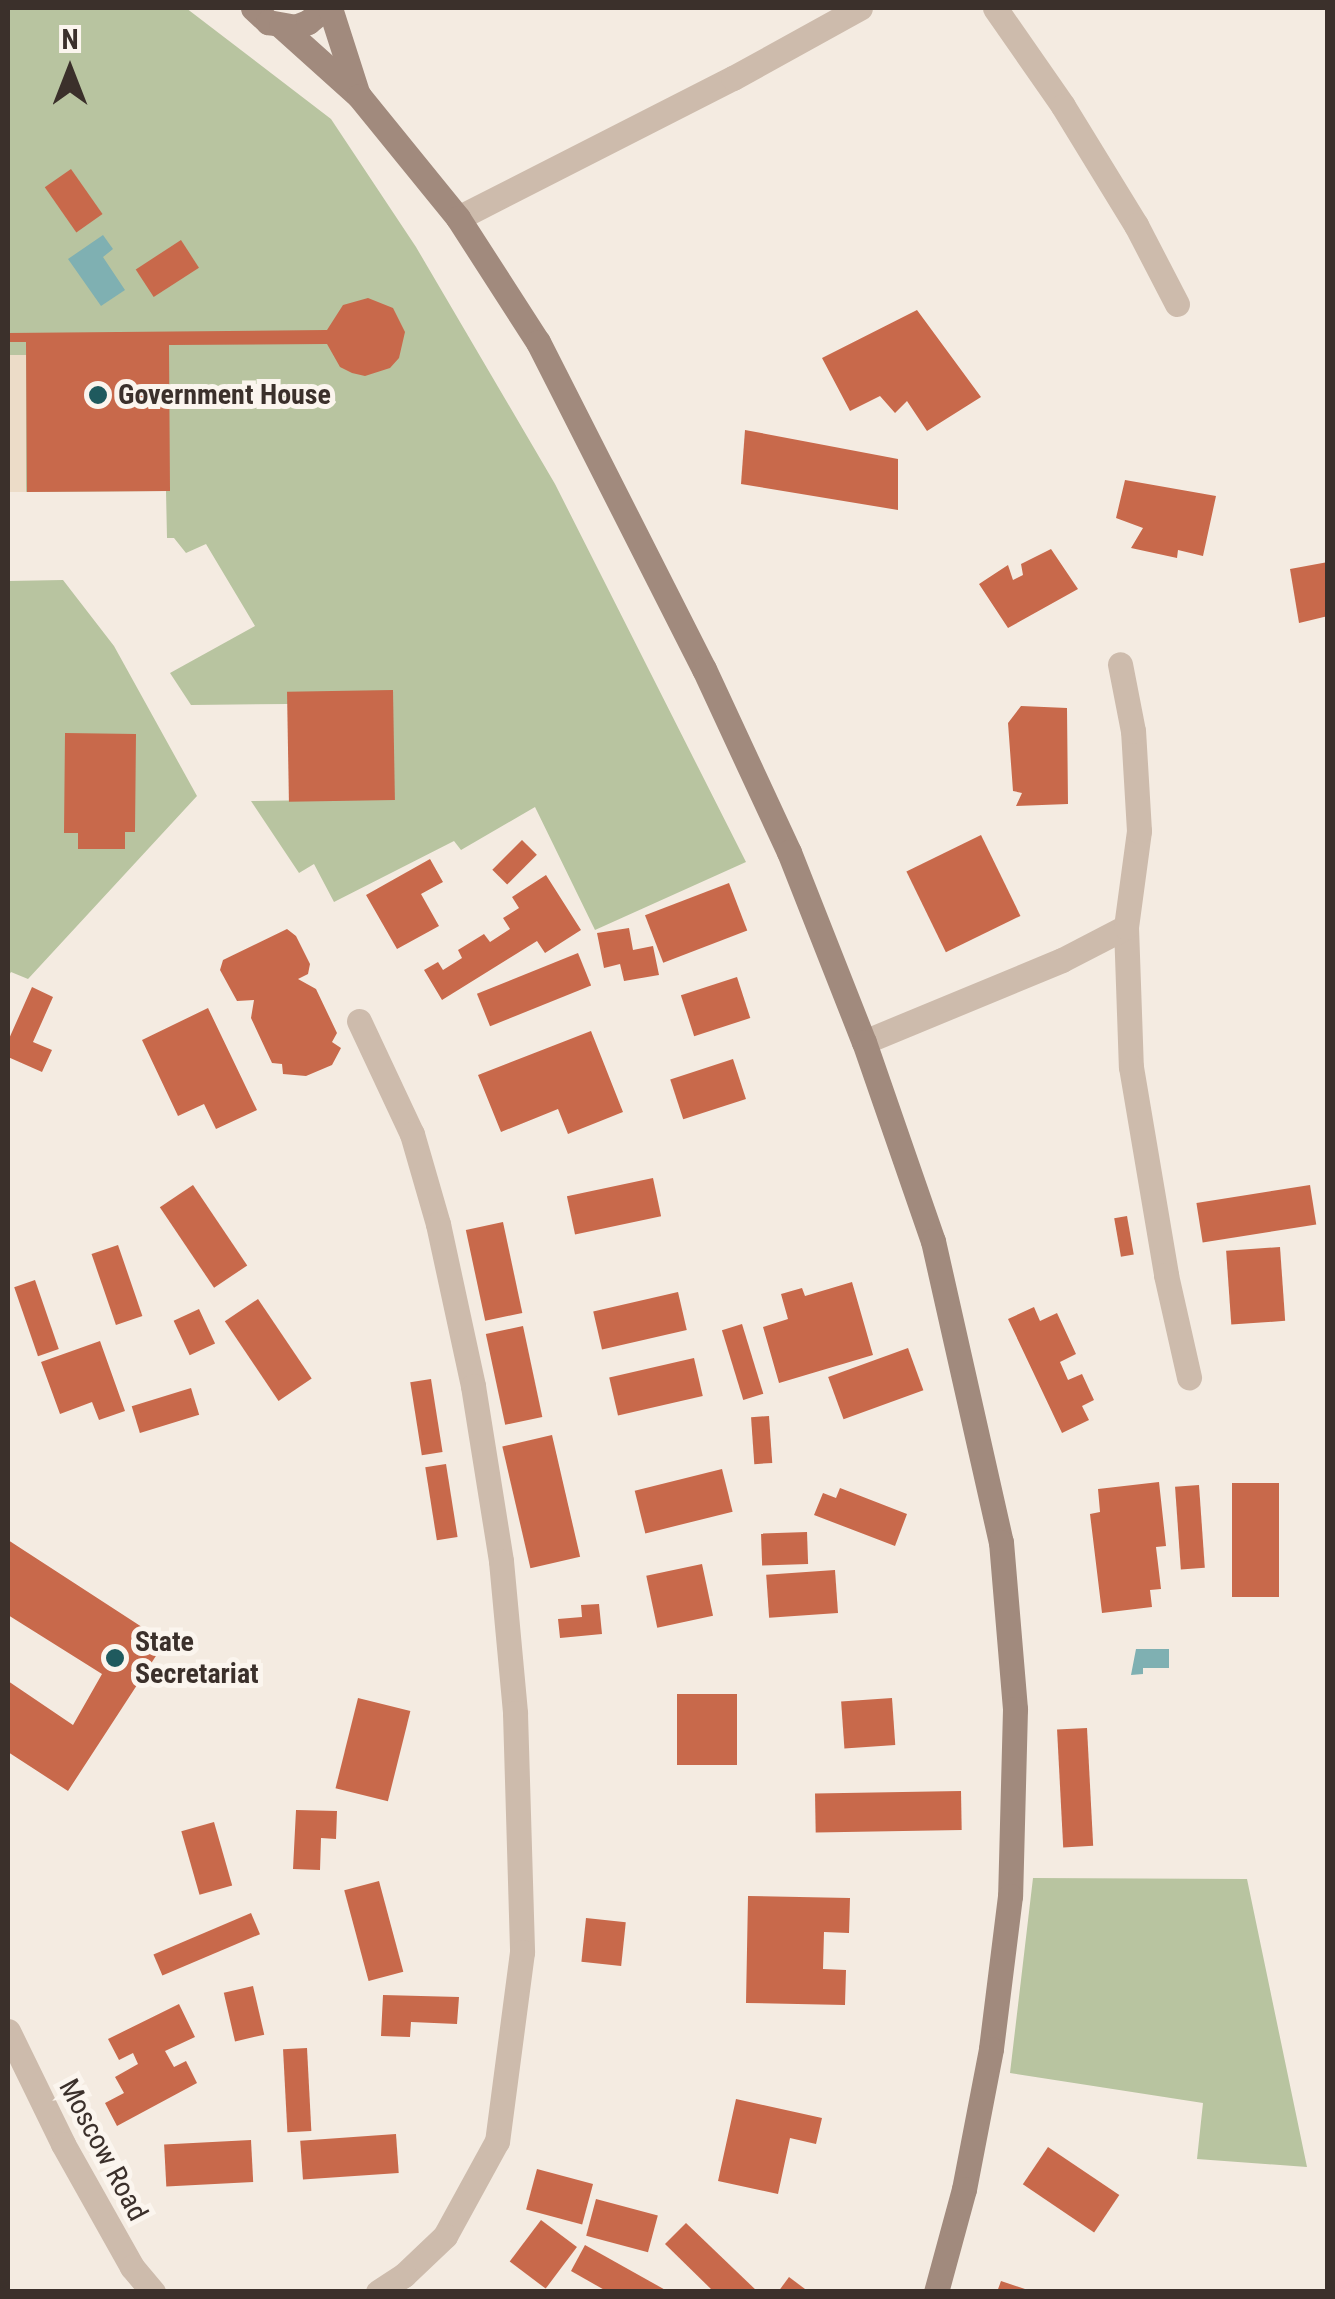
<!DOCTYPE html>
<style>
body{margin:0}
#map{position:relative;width:1335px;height:2299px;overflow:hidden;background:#f4ebe1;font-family:"Roboto Condensed",sans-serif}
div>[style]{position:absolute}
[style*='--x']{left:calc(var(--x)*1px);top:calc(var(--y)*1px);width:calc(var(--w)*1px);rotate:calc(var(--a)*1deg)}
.green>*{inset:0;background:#b8c4a0}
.plaza>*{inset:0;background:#ecdcc8;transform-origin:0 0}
.water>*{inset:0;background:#7fb0b2}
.building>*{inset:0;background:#c8694b;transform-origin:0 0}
.street>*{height:25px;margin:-12.5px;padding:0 12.5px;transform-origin:12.5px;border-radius:12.5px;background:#cdbbac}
.secondary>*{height:25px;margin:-12.5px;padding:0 12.5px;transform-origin:12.5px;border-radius:12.5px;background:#a18a7d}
.dots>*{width:28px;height:28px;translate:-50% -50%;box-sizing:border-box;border:5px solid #fbf5ee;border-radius:50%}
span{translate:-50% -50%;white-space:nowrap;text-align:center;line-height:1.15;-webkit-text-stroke:10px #fbf5ee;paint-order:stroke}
.poi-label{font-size:28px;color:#3b302b;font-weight:700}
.left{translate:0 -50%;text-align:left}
.street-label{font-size:28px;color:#3b302b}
.frame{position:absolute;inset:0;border:10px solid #3b302b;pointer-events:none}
.north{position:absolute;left:20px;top:20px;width:100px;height:100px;-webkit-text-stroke:8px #fbf5ee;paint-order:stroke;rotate:0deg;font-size:28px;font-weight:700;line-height:40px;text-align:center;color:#3b302b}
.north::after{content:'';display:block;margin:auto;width:35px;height:45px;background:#3b302b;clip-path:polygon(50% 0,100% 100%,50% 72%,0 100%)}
</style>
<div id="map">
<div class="green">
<div style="clip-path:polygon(8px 8px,186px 8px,331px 119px,416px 247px,555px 484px,746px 862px,595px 930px,535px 807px,461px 850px,454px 841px,334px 902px,314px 864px,299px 873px,251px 801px,394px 799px,288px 704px,191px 705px,170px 673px,255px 626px,206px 544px,186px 553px,174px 538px,167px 538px,166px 491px,8px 492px)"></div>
<div style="clip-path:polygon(63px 580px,114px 646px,197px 796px,28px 979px,11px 972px,8px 977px,8px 581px)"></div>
<div style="clip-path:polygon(1033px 1878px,1247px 1879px,1307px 2167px,1197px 2159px,1203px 2103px,1010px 2073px)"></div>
</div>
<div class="plaza">
<div style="left:8px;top:355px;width:18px;height:137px"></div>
</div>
<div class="water">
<div style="clip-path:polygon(103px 235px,113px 249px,103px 257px,125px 290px,101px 306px,68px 259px)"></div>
<div style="clip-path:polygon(1136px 1649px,1169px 1649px,1169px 1668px,1143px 1668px,1143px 1674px,1131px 1675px)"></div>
</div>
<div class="building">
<div style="left:71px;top:169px;width:55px;height:32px;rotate:55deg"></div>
<div style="left:181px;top:240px;width:33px;height:54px;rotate:57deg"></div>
<div style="clip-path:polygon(368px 298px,393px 308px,405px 332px,399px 358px,390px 368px,365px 376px,352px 373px,340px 367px,327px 344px,169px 345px,170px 491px,27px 492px,26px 342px,8px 342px,8px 333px,327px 330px,343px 305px)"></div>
<div style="clip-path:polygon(917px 310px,981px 397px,927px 431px,907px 401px,895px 413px,880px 396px,850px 411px,822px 358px)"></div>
<div style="clip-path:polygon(745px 430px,898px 459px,898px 510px,741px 484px)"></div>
<div style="clip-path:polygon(1125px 480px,1216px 496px,1203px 556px,1178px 550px,1177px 558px,1131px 548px,1143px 528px,1116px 518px)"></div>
<div style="clip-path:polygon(1051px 549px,1078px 589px,1008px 628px,979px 584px,1008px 565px,1013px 580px,1023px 575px,1021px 564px)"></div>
<div style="clip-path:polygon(1328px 562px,1328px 616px,1299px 623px,1290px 569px)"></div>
<div style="left:393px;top:690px;width:110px;height:106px;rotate:89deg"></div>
<div style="clip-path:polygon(1021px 706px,1067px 708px,1068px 804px,1016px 806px,1022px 793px,1013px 791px,1008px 723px)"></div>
<div style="clip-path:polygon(65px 733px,136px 734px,135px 832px,125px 832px,125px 849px,78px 849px,78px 833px,64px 833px)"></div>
<div style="left:981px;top:835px;width:90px;height:83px;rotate:64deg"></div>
<div style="left:522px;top:840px;width:21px;height:42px;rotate:45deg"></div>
<div style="clip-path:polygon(430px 859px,443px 882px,421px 894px,439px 926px,397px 949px,366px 895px)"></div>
<div style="clip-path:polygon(546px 875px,581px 930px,545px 953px,537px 941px,442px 1000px,424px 970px,438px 962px,443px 970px,462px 958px,458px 950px,484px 934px,490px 942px,510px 929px,503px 918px,519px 908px,512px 897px)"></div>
<div style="left:729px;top:883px;width:51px;height:90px;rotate:69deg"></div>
<div style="clip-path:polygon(629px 928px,633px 950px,653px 946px,659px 975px,624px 981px,620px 964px,604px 968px,597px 933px)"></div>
<div style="clip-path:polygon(287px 929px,296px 936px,310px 964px,308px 974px,298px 979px,316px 989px,337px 1033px,332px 1042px,341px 1048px,332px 1065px,306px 1076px,283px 1074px,282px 1064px,272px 1063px,251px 1018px,254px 1000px,237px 1001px,220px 970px,223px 960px)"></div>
<div style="left:578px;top:953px;width:35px;height:109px;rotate:68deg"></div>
<div style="left:737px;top:977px;width:43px;height:59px;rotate:72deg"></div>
<div style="clip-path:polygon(32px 987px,53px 997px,33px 1042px,52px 1050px,42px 1072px,8px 1057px,8px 1041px)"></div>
<div style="clip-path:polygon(208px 1008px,257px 1110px,216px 1129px,204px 1104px,178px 1116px,142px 1040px)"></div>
<div style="clip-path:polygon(591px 1031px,623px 1112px,568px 1134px,558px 1109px,501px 1132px,478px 1075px)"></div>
<div style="left:733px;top:1059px;width:42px;height:66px;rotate:72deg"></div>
<div style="left:653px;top:1178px;width:39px;height:88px;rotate:78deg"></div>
<div style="left:193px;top:1185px;width:97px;height:40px;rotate:56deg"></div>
<div style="left:1310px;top:1185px;width:40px;height:115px;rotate:81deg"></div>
<div style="left:1127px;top:1216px;width:39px;height:13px;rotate:80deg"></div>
<div style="left:503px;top:1222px;width:93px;height:38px;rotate:78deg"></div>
<div style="left:118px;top:1245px;width:75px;height:28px;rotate:71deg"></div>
<div style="left:1280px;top:1247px;width:74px;height:54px;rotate:86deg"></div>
<div style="left:35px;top:1280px;width:73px;height:22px;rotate:71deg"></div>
<div style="clip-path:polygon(852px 1282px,873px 1355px,779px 1383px,763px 1327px,788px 1319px,781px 1294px,802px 1288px,805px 1296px)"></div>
<div style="left:678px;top:1292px;width:39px;height:87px;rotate:77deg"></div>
<div style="left:258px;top:1299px;width:96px;height:40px;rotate:56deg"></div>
<div style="clip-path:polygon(1034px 1307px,1040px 1321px,1057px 1313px,1076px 1354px,1060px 1362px,1068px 1380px,1082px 1374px,1094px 1400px,1082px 1406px,1089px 1420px,1062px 1433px,1008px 1319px)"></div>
<div style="left:199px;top:1309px;width:38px;height:28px;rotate:65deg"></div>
<div style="left:742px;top:1324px;width:73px;height:21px;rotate:73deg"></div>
<div style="left:523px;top:1326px;width:93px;height:38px;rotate:78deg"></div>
<div style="clip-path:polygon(100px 1341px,125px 1411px,99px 1420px,92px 1402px,60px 1414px,41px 1362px)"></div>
<div style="left:908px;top:1348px;width:45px;height:85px;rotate:70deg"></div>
<div style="left:694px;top:1358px;width:39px;height:87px;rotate:77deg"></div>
<div style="left:431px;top:1379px;width:74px;height:21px;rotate:81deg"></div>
<div style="left:191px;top:1388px;width:28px;height:62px;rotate:73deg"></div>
<div style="left:769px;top:1416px;width:47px;height:18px;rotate:86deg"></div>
<div style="left:552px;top:1435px;width:125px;height:51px;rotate:77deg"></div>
<div style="left:446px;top:1464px;width:74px;height:21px;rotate:81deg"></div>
<div style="left:722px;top:1469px;width:44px;height:90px;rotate:76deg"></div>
<div style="clip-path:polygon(1159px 1482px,1166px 1546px,1156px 1547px,1161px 1589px,1150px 1590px,1152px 1607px,1102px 1613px,1090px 1514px,1100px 1512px,1098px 1489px)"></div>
<div style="left:1232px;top:1483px;width:47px;height:114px"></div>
<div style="left:1199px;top:1485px;width:83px;height:24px;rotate:86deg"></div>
<div style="clip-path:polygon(840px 1488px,907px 1514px,895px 1546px,814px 1515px,823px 1493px,836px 1498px)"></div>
<div style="left:807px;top:1532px;width:32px;height:46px;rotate:88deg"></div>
<div style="clip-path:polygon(8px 1540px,165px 1642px,68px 1791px,8px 1752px,8px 1681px,73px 1725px,102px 1674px,8px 1615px)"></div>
<div style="left:702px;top:1564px;width:53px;height:57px;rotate:78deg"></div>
<div style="left:835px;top:1570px;width:43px;height:69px;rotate:86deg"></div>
<div style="clip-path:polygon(599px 1604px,602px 1634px,560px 1638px,558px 1619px,582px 1617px,581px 1605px)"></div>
<div style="left:677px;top:1694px;width:60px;height:71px"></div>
<div style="left:358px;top:1698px;width:54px;height:93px;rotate:14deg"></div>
<div style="left:892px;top:1698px;width:47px;height:51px;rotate:86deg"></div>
<div style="left:1087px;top:1728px;width:118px;height:30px;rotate:87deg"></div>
<div style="left:961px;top:1791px;width:39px;height:146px;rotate:89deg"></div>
<div style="clip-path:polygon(296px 1810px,337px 1811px,336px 1839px,321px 1838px,320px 1870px,293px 1869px)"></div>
<div style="left:214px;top:1822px;width:66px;height:34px;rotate:74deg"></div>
<div style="left:379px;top:1881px;width:94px;height:36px;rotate:75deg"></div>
<div style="clip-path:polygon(748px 1896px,850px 1898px,849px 1933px,824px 1932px,823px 1969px,846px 1970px,845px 2005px,746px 2003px)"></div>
<div style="left:251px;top:1913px;width:23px;height:106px;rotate:67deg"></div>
<div style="left:586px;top:1918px;width:40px;height:44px;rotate:6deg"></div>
<div style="left:253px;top:1986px;width:50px;height:30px;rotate:77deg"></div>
<div style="clip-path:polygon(383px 1995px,459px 1997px,457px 2024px,411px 2022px,410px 2037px,381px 2036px)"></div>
<div style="clip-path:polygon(179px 2004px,195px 2037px,165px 2051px,174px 2067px,186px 2061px,197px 2083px,117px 2126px,105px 2103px,124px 2093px,115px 2077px,138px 2064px,133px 2053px,119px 2060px,108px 2039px)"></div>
<div style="left:307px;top:2048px;width:83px;height:24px;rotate:87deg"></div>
<div style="clip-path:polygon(736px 2099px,822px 2118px,816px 2144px,790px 2138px,778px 2194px,718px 2181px)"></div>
<div style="left:396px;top:2134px;width:39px;height:96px;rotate:86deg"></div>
<div style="left:251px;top:2140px;width:42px;height:87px;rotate:87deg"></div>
<div style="left:1048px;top:2147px;width:86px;height:45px;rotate:34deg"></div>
<div style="left:537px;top:2169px;width:58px;height:42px;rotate:15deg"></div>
<div style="left:596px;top:2199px;width:64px;height:38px;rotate:15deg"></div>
<div style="left:541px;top:2220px;width:45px;height:52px;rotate:37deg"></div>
<div style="clip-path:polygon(686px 2223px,758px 2292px,714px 2292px,665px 2244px)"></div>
<div style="clip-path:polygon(585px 2245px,669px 2292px,608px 2292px,571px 2271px)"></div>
<div style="clip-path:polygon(789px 2277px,809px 2292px,778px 2292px)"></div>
<div style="clip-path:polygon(1001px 2281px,1031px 2291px,1031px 2292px,997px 2292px)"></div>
</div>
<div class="street">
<div style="--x:995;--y:8;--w:119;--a:55.2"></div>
<div style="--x:1063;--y:106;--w:140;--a:58.5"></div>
<div style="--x:1136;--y:225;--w:89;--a:62.6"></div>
<div style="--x:458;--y:218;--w:309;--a:-27"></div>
<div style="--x:733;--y:78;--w:145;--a:-28.9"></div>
<div style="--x:1126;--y:927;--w:140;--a:88"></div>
<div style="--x:1131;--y:1067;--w:211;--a:80.4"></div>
<div style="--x:1166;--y:1275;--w:105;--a:77.3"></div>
<div style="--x:359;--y:1021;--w:125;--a:64.9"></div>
<div style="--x:412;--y:1134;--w:94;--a:73.9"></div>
<div style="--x:438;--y:1224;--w:166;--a:77.8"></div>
<div style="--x:473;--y:1386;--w:177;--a:80.9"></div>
<div style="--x:501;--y:1561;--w:153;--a:84.7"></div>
<div style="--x:515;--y:1713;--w:239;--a:88.3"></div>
<div style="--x:522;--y:1952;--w:191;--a:97.5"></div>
<div style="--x:497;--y:2141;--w:108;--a:118.7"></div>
<div style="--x:445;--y:2236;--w:57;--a:136.4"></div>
<div style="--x:404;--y:2275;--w:31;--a:147"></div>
<div style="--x:864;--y:1042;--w:214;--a:-22.5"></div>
<div style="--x:1062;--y:960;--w:72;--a:-27.3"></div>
<div style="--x:1126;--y:927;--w:97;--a:-82.3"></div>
<div style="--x:1139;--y:831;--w:100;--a:-93.4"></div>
<div style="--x:1133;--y:731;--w:68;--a:-101"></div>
<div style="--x:8;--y:2031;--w:126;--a:64"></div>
<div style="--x:63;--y:2144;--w:141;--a:60.7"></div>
<div style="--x:132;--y:2267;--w:33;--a:50"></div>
</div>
<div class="secondary">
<div style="--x:253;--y:8;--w:21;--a:43"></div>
<div style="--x:268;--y:22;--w:27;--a:10"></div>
<div style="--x:295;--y:27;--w:14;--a:-21"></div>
<div style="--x:308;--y:22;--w:22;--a:-39"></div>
<div style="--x:330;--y:8;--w:88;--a:72.2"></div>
<div style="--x:281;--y:26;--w:105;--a:41.9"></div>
<div style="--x:359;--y:96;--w:157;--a:50.9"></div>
<div style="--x:458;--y:218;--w:148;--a:57.2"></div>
<div style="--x:538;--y:342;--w:367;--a:63.1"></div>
<div style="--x:704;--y:669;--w:202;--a:65.1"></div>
<div style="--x:789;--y:852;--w:204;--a:68.5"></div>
<div style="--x:864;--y:1042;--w:211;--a:70.9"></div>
<div style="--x:933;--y:1241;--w:309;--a:77.3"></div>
<div style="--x:1001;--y:1542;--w:168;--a:85.2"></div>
<div style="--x:1015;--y:1709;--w:187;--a:91.5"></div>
<div style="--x:1010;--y:1896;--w:154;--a:97.1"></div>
<div style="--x:991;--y:2049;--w:143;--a:100.9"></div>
<div style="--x:964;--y:2189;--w:107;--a:105.2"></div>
</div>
<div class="dots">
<div style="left:98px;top:395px;background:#1f5a5e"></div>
<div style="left:115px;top:1658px;background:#1f5a5e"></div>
</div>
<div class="poi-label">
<span class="left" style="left:118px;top:395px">Government House</span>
<span class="left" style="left:135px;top:1658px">State<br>Secretariat</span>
</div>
<div class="street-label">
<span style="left:103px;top:2150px;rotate:62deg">Moscow Road</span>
</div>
<div class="frame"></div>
<div class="north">N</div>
</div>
